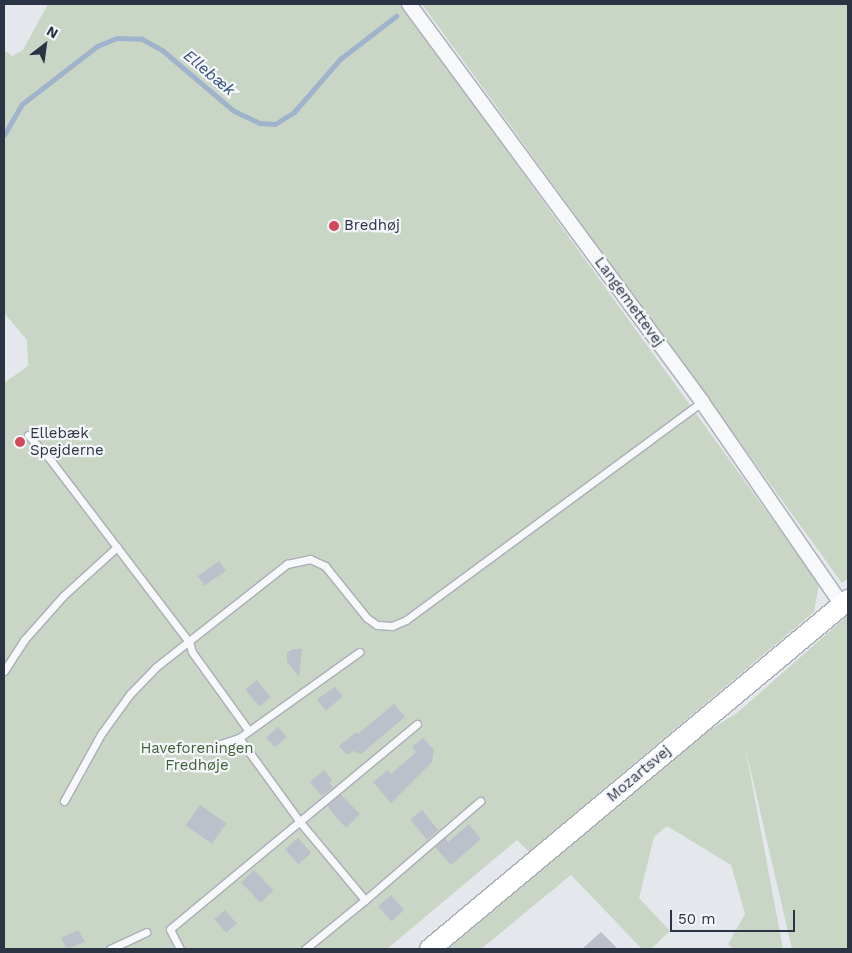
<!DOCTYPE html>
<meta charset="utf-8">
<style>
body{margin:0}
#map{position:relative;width:852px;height:953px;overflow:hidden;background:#e4e7ec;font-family:"Work Sans",sans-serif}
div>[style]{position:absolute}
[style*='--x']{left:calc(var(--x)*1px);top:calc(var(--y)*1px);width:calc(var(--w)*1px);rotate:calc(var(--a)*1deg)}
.green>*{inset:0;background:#c9d6c5}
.stream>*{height:5px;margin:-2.5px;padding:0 2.5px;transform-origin:2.5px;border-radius:2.5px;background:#9fb4cc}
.building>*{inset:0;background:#bbc0ca;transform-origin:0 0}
.roads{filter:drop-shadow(1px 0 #a9aeb7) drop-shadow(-1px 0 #a9aeb7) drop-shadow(0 1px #a9aeb7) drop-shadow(0 -1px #a9aeb7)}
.lane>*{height:7px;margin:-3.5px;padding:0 3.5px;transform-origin:3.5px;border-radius:3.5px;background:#f7f8fa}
.street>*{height:14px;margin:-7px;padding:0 7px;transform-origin:7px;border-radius:7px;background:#f7f8fa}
.secondary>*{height:20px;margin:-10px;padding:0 10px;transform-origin:10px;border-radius:10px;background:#fff}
.dots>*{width:14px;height:14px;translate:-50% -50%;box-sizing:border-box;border:2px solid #f4f6f9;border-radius:50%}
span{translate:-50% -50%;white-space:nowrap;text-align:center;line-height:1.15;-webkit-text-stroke:4.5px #f4f6f9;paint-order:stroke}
.poi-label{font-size:15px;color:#2b3445}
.left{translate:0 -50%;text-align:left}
.street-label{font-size:15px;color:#2b3445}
.park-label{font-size:15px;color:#3f6138}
.water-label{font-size:16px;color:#34527a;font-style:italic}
.frame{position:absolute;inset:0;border:5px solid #2b3445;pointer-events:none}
.north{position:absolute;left:20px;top:20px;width:50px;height:50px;-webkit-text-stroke:4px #f4f6f9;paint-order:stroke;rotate:30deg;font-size:14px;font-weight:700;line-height:20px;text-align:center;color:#2b3445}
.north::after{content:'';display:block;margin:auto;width:18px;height:22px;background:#2b3445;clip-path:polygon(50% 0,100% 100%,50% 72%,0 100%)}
.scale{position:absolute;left:670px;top:910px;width:125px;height:22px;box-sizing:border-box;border:2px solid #2b3445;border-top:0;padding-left:6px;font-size:15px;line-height:18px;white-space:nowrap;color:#2b3445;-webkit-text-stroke:4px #f4f6f9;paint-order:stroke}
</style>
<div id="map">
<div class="green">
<div style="clip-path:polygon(48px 4px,401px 4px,819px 584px,814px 612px,529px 852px,517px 840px,387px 949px,4px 949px,4px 383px,28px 366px,27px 340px,4px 313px,4px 50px,12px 56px,23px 50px)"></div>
<div style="clip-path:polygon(422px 4px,848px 4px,848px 578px,842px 583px)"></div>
<div style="clip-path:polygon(848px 615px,848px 949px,792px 949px,745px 746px,783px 949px,733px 949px,728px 944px,745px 914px,731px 865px,667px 826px,654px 837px,639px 898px,670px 931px,651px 949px,642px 949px,571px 875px,481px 949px,437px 949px,700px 736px,737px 713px)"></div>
</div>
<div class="stream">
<div style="--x:4;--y:135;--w:36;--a:-60"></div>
<div style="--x:22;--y:104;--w:95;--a:-37.7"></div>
<div style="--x:97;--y:46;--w:22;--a:-22"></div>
<div style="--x:117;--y:38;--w:25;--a:2"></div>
<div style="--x:142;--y:39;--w:23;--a:29"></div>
<div style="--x:162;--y:50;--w:94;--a:40.3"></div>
<div style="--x:234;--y:111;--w:29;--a:25"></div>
<div style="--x:260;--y:123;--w:15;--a:4"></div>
<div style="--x:275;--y:124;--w:22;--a:-32"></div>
<div style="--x:294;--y:112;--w:70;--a:-49"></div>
<div style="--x:340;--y:59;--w:71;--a:-37.5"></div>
</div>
<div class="building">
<div style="left:219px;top:561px;width:12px;height:26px;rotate:55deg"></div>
<div style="clip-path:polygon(293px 649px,302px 649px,299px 677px,287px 662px,287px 653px)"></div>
<div style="left:257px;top:680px;width:22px;height:15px;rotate:51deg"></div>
<div style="clip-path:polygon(335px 687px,343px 696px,326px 711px,317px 699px)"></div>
<div style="clip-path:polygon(394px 704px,405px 717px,361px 754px,353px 751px,347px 755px,339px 746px,356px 732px,358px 734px)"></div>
<div style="left:278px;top:727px;width:13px;height:16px;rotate:48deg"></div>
<div style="clip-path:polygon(423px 738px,434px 750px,432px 762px,391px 803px,373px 782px,388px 770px,391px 774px,416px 752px,412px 747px)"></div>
<div style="clip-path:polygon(324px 770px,332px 780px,329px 783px,333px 787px,322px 796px,310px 782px)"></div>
<div style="clip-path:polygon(340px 794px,360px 814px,346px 828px,329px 809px,328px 805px)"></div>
<div style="left:200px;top:805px;width:32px;height:25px;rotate:35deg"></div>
<div style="left:422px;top:810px;width:26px;height:15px;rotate:51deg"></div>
<div style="clip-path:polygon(469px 824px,481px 839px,451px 865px,435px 847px,445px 838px,448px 842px)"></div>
<div style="left:298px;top:838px;width:20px;height:17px;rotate:49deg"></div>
<div style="left:254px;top:870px;width:28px;height:18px;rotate:46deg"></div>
<div style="left:391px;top:895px;width:20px;height:17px;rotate:49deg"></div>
<div style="left:225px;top:910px;width:18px;height:14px;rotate:49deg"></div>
<div style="clip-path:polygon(78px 930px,85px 942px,67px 949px,61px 938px)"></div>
<div style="clip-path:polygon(601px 932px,618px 949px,582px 949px)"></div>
</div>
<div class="roads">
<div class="lane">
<div style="--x:28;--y:435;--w:36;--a:48"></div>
<div style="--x:52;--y:462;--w:226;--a:52.7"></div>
<div style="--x:189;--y:642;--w:10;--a:73"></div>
<div style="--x:192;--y:652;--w:97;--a:54.2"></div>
<div style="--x:4;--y:671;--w:37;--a:-57"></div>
<div style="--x:24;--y:640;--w:59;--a:-48.4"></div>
<div style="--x:63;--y:596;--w:73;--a:-42.2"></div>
<div style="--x:214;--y:746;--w:26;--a:-18"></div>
<div style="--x:64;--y:801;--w:77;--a:-61.1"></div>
<div style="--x:101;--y:734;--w:49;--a:-54.1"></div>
<div style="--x:130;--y:694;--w:37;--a:-46"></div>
<div style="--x:156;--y:667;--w:167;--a:-38.2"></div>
<div style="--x:287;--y:564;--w:24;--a:-12"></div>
<div style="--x:310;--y:559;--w:17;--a:25"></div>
<div style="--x:325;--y:566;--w:67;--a:51.1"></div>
<div style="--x:367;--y:618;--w:12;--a:35"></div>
<div style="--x:377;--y:625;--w:15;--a:4"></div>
<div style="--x:392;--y:626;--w:15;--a:-23"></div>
<div style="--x:406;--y:620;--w:368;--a:-36.4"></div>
<div style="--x:365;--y:900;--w:152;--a:-40.7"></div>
<div style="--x:110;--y:949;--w:40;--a:-25"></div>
<div style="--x:180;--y:949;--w:22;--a:-117"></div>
<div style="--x:170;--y:929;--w:321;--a:-39.7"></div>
<div style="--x:305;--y:949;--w:77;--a:-39.2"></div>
<div style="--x:365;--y:900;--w:102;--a:-129.8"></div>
<div style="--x:300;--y:822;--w:104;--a:-126"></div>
<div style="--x:239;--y:738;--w:148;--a:-35.6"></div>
</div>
<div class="street">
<div style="--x:409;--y:4;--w:494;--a:53.6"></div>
<div style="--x:702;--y:402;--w:247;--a:55.4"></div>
</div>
<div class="secondary">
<div style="--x:430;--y:949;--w:545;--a:-39.86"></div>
</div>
</div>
<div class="dots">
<div style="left:334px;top:226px;background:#d1495b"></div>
<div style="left:20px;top:442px;background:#d1495b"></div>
</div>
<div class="poi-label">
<span class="left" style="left:344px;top:226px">Bredhøj</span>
<span class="left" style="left:30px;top:442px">Ellebæk<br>Spejderne</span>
</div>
<div class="street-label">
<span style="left:629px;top:302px;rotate:54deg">Langemettevej</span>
<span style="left:639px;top:774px;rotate:-40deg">Mozartsvej</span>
</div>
<div class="park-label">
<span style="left:197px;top:757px">Haveforeningen<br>Fredhøje</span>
</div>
<div class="water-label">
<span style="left:209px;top:73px;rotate:40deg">Ellebæk</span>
</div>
<div class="frame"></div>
<div class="north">N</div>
<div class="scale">50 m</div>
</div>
